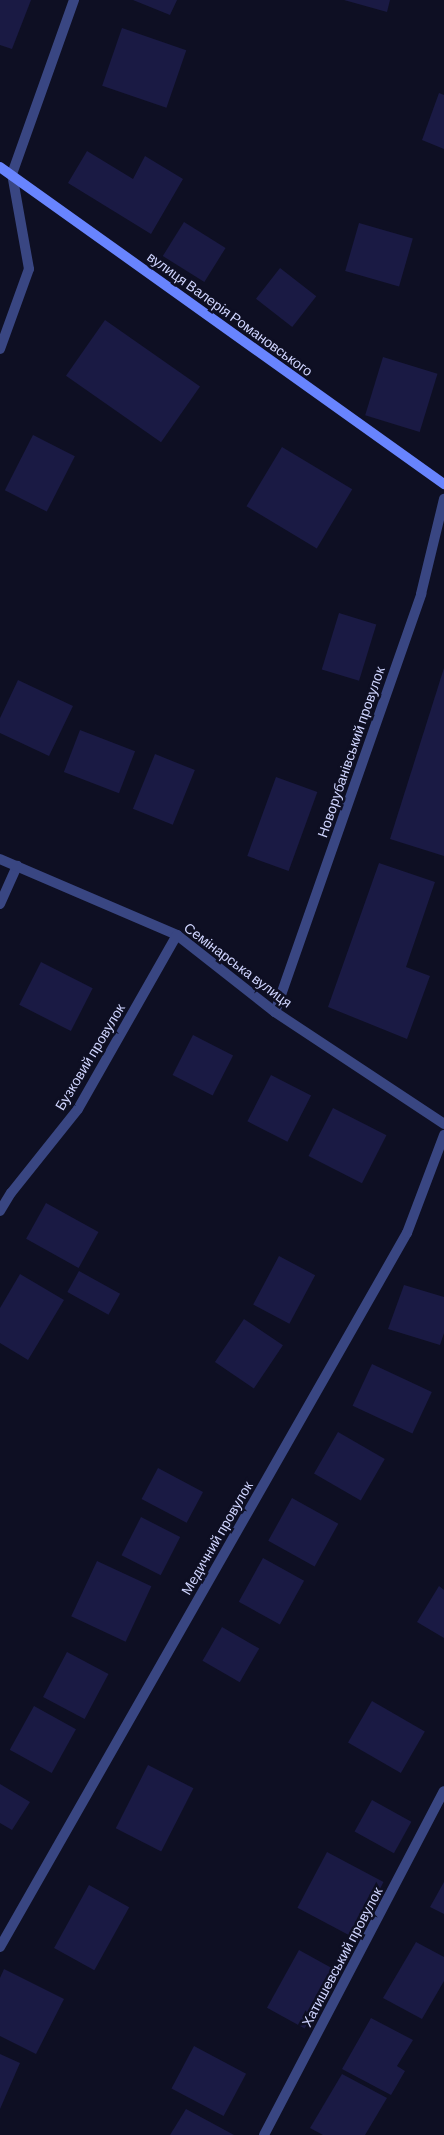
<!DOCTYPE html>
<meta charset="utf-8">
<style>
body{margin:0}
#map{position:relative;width:444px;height:2135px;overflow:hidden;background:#0e0f23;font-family:Barlow,sans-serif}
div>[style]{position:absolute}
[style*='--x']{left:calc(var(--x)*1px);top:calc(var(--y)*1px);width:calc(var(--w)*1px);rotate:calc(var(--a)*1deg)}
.building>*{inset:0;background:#1a1a44;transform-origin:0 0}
.lane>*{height:10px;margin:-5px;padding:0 5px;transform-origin:5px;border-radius:5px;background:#394682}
.street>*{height:10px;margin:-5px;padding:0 5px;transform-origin:5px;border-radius:5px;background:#394682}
.secondary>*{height:10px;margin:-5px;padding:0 5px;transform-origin:5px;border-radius:5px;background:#6884fe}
span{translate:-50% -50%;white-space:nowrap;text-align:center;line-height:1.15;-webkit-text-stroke:5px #0e0f23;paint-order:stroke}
.street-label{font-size:14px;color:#d0d5ff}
</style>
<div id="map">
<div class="building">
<div style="clip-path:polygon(0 0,31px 0,12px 49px,0 45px)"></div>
<div style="clip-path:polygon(133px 0,177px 0,170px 15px)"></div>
<div style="clip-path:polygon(344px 0,390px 0,387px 12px)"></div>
<div style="left:122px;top:28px;width:68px;height:61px;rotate:19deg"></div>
<div style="clip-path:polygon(439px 93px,444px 95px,444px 149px,422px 140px)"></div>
<div style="clip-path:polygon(87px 151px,133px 179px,145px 156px,183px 179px,151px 234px,68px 183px)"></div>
<div style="left:184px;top:222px;width:49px;height:40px;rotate:32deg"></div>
<div style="left:359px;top:223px;width:56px;height:50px;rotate:16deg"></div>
<div style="left:280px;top:268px;width:46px;height:39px;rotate:38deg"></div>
<div style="left:105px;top:320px;width:116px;height:68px;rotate:35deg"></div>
<div style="left:383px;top:357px;width:57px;height:61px;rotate:17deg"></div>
<div style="left:33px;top:435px;width:47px;height:62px;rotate:27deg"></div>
<div style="left:282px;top:447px;width:82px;height:69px;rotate:31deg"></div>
<div style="left:339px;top:613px;width:39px;height:59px;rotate:17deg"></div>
<div style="clip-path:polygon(444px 668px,444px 856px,390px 839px)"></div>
<div style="clip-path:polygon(18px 680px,73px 706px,49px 756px,0 733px,0 718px)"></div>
<div style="left:80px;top:730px;width:59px;height:45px;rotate:21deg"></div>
<div style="left:155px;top:754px;width:43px;height:59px;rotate:22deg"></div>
<div style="left:276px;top:777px;width:44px;height:84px;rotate:20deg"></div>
<div style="clip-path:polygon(379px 863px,435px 882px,406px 967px,430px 976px,407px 1039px,328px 1007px)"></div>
<div style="left:41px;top:962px;width:58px;height:48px;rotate:27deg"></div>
<div style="left:193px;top:1035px;width:45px;height:45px;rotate:27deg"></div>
<div style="left:271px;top:1075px;width:45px;height:52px;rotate:27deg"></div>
<div style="left:333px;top:1108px;width:60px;height:54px;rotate:27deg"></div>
<div style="left:46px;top:1203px;width:60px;height:41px;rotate:29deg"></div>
<div style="left:279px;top:1256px;width:41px;height:55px;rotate:28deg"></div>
<div style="left:79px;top:1271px;width:47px;height:24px;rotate:29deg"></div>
<div style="clip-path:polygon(20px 1274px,64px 1300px,28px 1360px,0 1343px,0 1308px)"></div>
<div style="clip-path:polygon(404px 1285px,444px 1297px,444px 1333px,440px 1345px,388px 1329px)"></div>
<div style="left:244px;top:1319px;width:47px;height:52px;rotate:34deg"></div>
<div style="left:372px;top:1364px;width:66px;height:46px;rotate:25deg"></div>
<div style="left:338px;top:1432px;width:54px;height:48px;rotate:30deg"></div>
<div style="left:158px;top:1468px;width:51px;height:35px;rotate:28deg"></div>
<div style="left:292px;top:1498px;width:53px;height:49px;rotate:29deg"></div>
<div style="left:141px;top:1517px;width:44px;height:43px;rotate:27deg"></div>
<div style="left:263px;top:1558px;width:47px;height:50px;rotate:29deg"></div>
<div style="left:97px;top:1561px;width:60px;height:61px;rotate:25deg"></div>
<div style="clip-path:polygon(439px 1586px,444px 1590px,444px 1638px,417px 1622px)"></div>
<div style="left:222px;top:1627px;width:43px;height:39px;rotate:30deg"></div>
<div style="left:67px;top:1652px;width:47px;height:51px;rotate:28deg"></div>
<div style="left:372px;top:1701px;width:61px;height:48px;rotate:30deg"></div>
<div style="left:34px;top:1706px;width:48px;height:50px;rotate:29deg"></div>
<div style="left:148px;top:1765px;width:51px;height:71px;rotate:27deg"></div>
<div style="clip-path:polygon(0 1784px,30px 1802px,12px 1830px,0 1823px)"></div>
<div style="left:372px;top:1800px;width:45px;height:36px;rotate:29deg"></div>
<div style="left:327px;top:1852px;width:64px;height:63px;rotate:28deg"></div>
<div style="clip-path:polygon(444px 1882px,444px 1914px,430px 1907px)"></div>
<div style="left:89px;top:1885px;width:46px;height:72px;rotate:29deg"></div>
<div style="clip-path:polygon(416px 1942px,444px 1957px,444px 1981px,422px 2019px,383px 1998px)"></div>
<div style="left:299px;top:1950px;width:43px;height:66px;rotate:29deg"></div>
<div style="clip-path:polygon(4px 1969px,64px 1999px,36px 2054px,0 2036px,0 1978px)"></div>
<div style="clip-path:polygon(371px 2018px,413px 2040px,397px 2066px,405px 2071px,391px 2095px,342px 2069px)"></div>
<div style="left:194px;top:2046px;width:59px;height:48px;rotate:28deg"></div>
<div style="clip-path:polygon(0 2054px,20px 2063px,0 2109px)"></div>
<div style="clip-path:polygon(342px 2074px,387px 2098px,365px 2135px,323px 2135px,310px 2128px)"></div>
<div style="clip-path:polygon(186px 2109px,234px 2135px,170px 2135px)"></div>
</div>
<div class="lane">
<div style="--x:0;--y:904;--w:42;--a:-65.9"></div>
</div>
<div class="street">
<div style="--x:0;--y:349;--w:85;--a:-70.1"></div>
<div style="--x:29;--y:269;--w:97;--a:-100.1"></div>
<div style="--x:12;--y:174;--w:185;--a:-70.4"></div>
<div style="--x:0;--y:859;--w:193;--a:23.2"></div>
<div style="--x:177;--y:935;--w:125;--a:38.2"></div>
<div style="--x:275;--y:1012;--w:203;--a:33.5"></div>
<div style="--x:275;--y:1012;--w:443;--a:-70.7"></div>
<div style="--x:421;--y:594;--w:98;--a:-76.4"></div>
<div style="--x:0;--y:1211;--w:21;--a:-59"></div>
<div style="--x:11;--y:1193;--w:107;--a:-51.4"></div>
<div style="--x:78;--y:1109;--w:200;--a:-60.4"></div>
<div style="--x:0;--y:1947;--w:822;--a:-60.32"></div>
<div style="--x:407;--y:1233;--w:105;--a:-69.3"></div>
<div style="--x:264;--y:2135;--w:388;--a:-62.4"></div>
</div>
<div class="secondary">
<div style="--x:0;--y:167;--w:546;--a:35.53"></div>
</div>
<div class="street-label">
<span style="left:230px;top:314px;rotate:36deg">вулиця Валерія Романовського</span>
<span style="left:351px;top:752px;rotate:-71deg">Новорубанівський провулок</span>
<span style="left:238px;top:965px;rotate:37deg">Семінарська вулиця</span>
<span style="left:90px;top:1057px;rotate:-59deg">Бузковий провулок</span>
<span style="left:217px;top:1538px;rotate:-60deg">Медичний провулок</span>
<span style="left:342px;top:1957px;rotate:-62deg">Хатишевський провулок</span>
</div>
</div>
